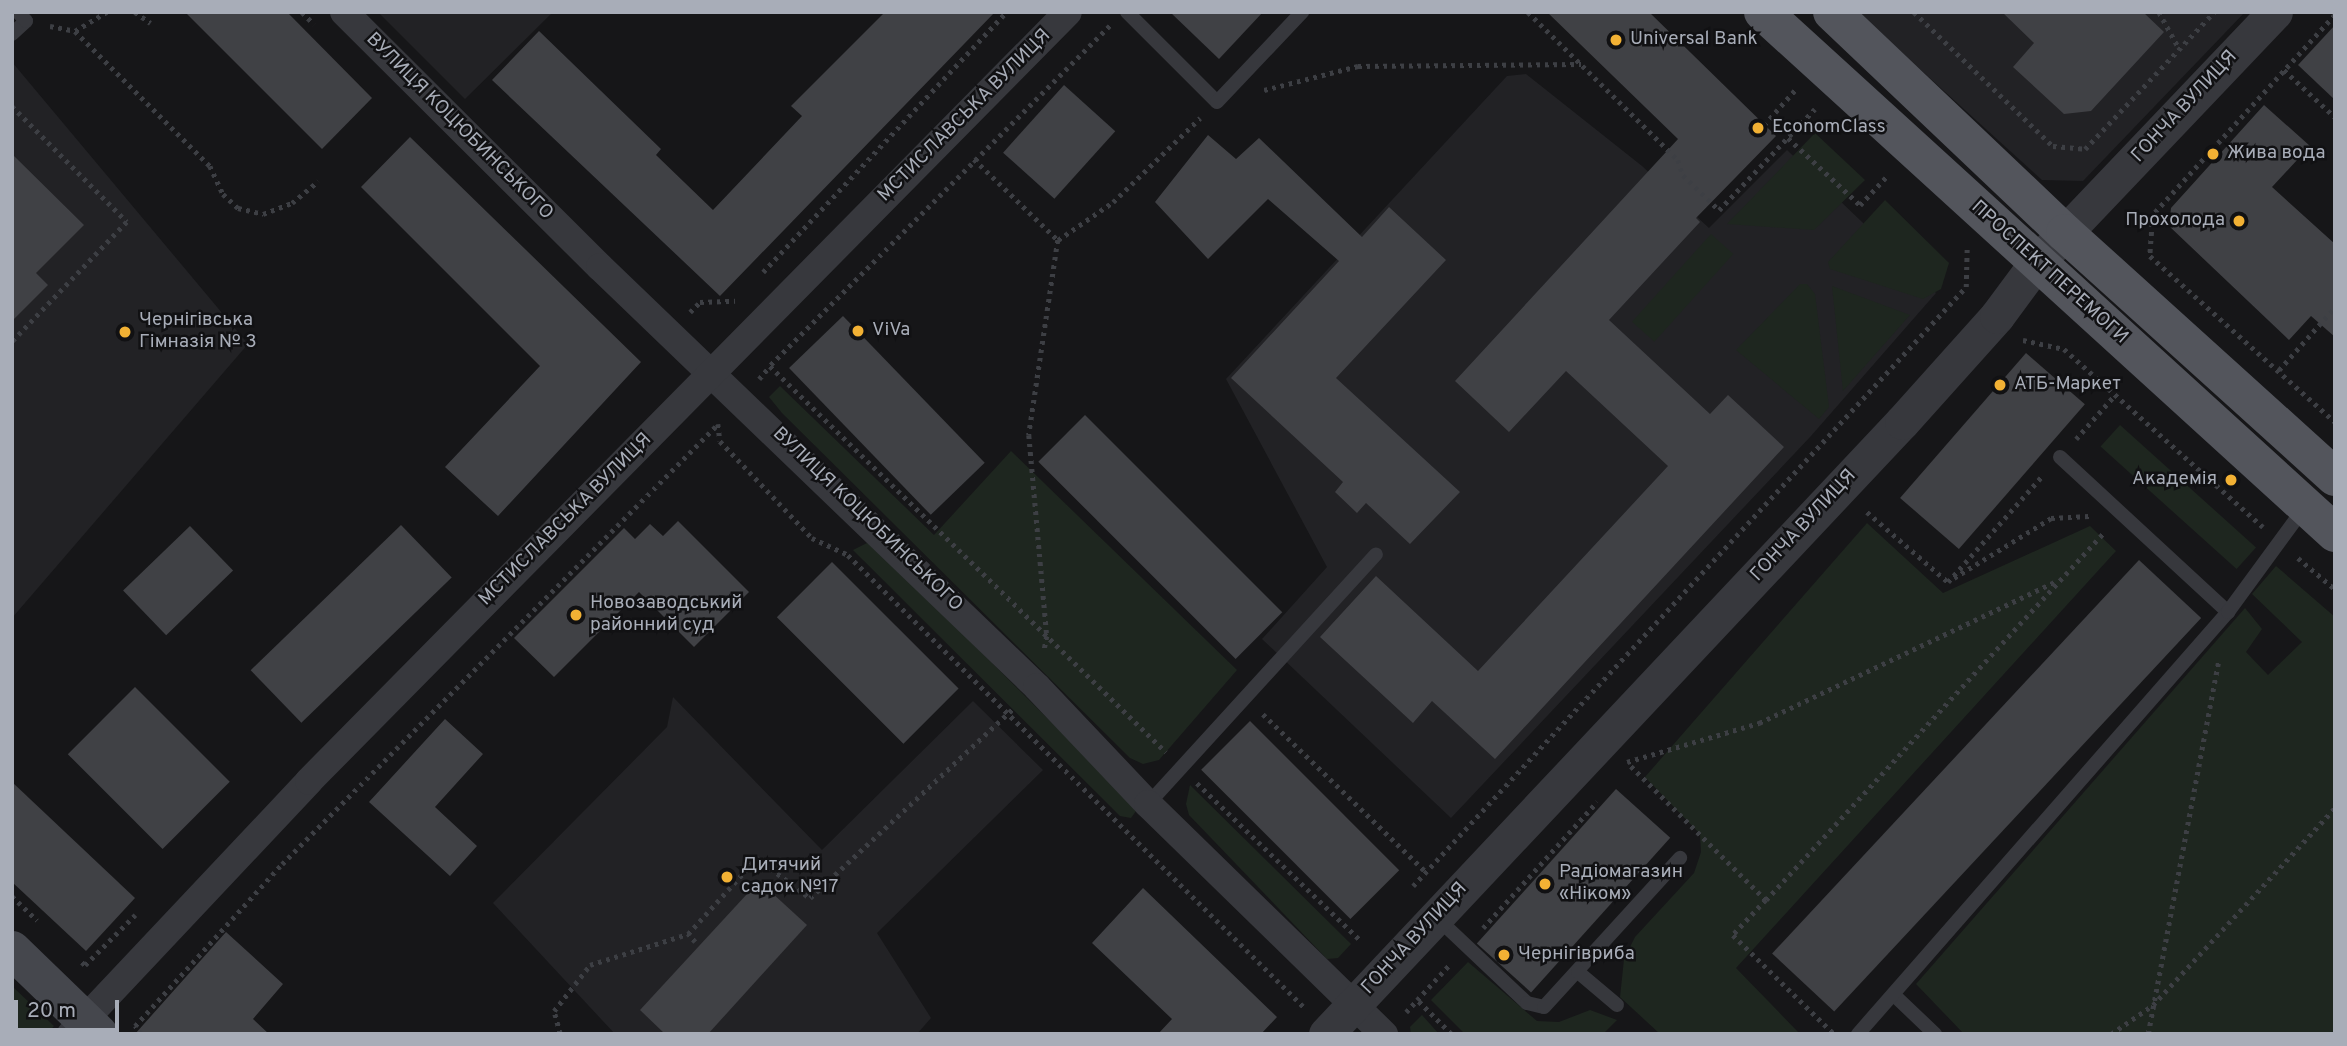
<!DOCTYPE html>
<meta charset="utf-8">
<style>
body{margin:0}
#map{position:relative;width:2347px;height:1046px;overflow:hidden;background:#161618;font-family:Overpass,sans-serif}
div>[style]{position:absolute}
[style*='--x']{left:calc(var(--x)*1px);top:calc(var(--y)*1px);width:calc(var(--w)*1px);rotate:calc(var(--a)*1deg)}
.built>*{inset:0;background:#222225}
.green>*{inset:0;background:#1e261f;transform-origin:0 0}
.building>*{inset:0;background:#404145;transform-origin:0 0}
.path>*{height:4.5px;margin-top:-2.25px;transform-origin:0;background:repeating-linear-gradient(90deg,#3d3f44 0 3.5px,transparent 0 8.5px)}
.service>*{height:14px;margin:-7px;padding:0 7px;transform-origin:7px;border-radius:7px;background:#37383d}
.minor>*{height:28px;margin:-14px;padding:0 14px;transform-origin:14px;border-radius:14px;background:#37383d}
.tertiary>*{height:35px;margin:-17.5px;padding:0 17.5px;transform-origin:17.5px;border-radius:17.5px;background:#37383d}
.secondary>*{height:38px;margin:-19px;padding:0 19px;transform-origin:19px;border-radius:19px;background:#45474d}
.primary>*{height:38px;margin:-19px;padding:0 19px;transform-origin:19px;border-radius:19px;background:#53555c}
.dots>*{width:19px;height:19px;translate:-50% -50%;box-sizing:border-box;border:4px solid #111113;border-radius:50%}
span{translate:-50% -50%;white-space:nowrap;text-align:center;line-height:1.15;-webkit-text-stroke:5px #111113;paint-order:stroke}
.poi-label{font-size:19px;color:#a8adb8}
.left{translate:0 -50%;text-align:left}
.right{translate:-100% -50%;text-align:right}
.street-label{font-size:19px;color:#a8adb8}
.frame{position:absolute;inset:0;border:14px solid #a8adb8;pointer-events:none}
.scale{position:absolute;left:14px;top:1000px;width:105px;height:32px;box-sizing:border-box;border:4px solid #a8adb8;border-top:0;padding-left:9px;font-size:21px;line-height:24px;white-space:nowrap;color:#a8adb8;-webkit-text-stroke:5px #111113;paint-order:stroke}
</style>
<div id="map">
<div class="built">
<div style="clip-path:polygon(378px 12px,553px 12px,465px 99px)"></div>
<div style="clip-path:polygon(1857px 12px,2245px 12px,2083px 181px,2042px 180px)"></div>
<div style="clip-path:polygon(12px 62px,248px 344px,12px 618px)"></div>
<div style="clip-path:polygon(1526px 74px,1642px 166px,1709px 228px,1787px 150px,1936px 293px,1811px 436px,1451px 818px,1262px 639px,1327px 567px,1226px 379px,1507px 76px)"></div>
<div style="clip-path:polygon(673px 697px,822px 850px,973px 701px,1043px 770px,877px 933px,931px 1018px,917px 1034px,615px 1034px,493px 903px,667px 727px)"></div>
</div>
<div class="green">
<div style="clip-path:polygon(1815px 133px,1865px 180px,1814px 230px,1727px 224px)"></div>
<div style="clip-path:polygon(1885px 200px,1949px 263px,1941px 289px,1923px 299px,1830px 269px,1828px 262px)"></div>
<div style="left:1711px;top:234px;width:30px;height:118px;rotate:42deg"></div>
<div style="clip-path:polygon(1800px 284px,1807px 284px,1815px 294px,1829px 407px,1819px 419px,1736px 350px)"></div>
<div style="clip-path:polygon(1832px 286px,1910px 315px,1843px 391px)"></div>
<div style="clip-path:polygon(780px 386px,934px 535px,1011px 451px,1237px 670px,1159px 760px,1143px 764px,1130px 758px,782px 413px,769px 397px)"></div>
<div style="left:2120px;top:425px;width:183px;height:29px;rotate:42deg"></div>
<div style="clip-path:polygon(1867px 523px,1943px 593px,2090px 526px,2116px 551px,1736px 968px,1800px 1034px,1660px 1034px,1620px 997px,1624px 959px,1635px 937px,1694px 873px,1701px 852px,1700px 834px,1645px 777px)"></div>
<div style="clip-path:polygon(867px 543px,876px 547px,1132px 803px,1136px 811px,1131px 818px,1120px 816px,853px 550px)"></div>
<div style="clip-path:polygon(2276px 566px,2335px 617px,2335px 1034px,1964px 1034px,1916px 984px,2245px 608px,2262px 629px,2246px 652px,2268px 675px,2302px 642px,2252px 594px)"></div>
<div style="clip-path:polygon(1190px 785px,1351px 944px,1338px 958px,1327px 959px,1189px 815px,1186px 804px)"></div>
<div style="clip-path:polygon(1468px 962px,1537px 1021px,1559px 1022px,1590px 1010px,1617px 1020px,1603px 1034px,1465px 1034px,1431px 1000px)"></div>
<div style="clip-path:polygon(12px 986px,54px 1026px,47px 1034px,12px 1034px)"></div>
<div style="clip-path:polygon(1422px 1015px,1439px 1034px,1411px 1034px,1410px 1027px)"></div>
</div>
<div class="building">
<div style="clip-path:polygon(185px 12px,287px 12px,372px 98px,322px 149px)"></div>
<div style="clip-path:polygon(885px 12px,995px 12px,720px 296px,492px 80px,539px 31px,661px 149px,656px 155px,713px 210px,802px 116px,791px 106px)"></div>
<div style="clip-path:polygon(1170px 12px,1263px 12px,1219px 59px)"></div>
<div style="clip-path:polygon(1547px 12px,1649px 12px,1776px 136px,1696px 218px,1700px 222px,1609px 320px,1710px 414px,1728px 395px,1784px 447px,1495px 759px,1432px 701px,1413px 723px,1320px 637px,1376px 576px,1478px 671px,1668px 466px,1566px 371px,1509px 432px,1455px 381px,1678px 139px)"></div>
<div style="clip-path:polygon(2002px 12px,2143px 12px,2164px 32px,2091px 111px,2064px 114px,2013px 67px,2034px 43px)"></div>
<div style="clip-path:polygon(2335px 25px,2335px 100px,2298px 65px)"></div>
<div style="left:1064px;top:85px;width:69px;height:91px;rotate:42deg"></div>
<div style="clip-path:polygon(2264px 105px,2310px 146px,2272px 187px,2335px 244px,2335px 337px,2311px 316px,2289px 340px,2169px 226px,2171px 208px)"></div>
<div style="clip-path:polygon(1208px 135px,1236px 159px,1259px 138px,1362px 237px,1389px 207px,1446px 260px,1336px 378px,1460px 492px,1410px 544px,1366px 503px,1357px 513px,1335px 492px,1343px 482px,1231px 378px,1339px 261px,1268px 199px,1208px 259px,1155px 202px)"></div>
<div style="clip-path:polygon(410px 137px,641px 362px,498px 516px,445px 467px,540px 366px,361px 187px)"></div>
<div style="clip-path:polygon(12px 154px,84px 225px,36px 273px,48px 285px,12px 321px)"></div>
<div style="left:843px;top:316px;width:204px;height:75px;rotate:46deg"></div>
<div style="left:2026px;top:353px;width:78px;height:192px;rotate:41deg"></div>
<div style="left:1085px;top:415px;width:279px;height:66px;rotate:45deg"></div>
<div style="clip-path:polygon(678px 521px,749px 592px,694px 647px,639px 592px,554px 677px,514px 638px,624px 528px,635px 539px,650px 524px,663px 536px)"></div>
<div style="left:401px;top:525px;width:73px;height:209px;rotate:46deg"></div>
<div style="left:190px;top:526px;width:62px;height:93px;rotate:46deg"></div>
<div style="left:2139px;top:560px;width:85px;height:538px;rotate:43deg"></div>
<div style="left:832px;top:562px;width:179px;height:78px;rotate:45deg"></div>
<div style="left:135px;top:687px;width:134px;height:95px;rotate:45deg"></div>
<div style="clip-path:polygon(445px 719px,483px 754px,435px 807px,477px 846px,450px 876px,369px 802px)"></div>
<div style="left:1250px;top:721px;width:211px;height:69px;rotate:45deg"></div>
<div style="clip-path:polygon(12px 782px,135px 898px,86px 951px,12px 882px)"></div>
<div style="left:1616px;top:789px;width:73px;height:208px;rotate:42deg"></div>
<div style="clip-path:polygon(759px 881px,807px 925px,708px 1034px,665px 1034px,640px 1010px)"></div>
<div style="clip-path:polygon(1143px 888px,1277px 1017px,1261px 1034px,1158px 1034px,1172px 1019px,1092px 943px)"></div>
<div style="clip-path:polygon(226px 932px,283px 984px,253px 1019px,269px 1034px,135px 1034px)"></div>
</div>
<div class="path">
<div style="--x:135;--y:12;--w:19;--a:35"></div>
<div style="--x:302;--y:12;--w:17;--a:45"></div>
<div style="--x:1528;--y:12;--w:211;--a:44.6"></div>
<div style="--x:1678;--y:160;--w:16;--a:72"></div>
<div style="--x:1683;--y:175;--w:50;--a:44.2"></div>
<div style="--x:1719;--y:210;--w:139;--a:-46.5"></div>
<div style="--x:1914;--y:12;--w:193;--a:44"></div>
<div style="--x:2053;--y:146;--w:32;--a:5"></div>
<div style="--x:2085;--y:149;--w:188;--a:-46.7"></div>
<div style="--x:2159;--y:12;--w:43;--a:61.1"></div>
<div style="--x:2335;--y:15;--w:270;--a:132.3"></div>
<div style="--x:2153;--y:215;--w:41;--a:94.2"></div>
<div style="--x:2150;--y:256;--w:249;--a:41.9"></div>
<div style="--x:50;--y:26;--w:25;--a:11"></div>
<div style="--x:75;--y:31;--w:37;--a:-31"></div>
<div style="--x:1110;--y:26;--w:481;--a:135"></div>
<div style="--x:770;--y:366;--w:553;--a:44.27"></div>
<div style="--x:75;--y:31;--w:191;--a:45"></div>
<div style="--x:210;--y:166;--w:31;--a:65"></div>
<div style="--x:223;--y:194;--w:21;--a:43"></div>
<div style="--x:238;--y:208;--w:26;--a:13"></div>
<div style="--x:263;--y:214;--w:31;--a:-21"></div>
<div style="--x:292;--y:203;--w:34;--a:-40"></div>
<div style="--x:2284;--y:70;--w:69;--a:42.7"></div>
<div style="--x:1264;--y:90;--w:97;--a:-14.3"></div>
<div style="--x:1358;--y:66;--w:223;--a:-0.5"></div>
<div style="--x:12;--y:106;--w:163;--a:45.2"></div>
<div style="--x:127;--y:222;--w:166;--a:133.8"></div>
<div style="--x:1764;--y:125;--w:48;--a:-48.4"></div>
<div style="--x:1788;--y:138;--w:98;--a:42.9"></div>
<div style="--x:1860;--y:205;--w:40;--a:-47"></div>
<div style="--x:974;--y:159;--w:117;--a:44"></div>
<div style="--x:1058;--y:240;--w:197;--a:98.5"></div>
<div style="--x:1029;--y:435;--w:202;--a:84.9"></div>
<div style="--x:1047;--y:636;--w:15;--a:101"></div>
<div style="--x:1058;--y:240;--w:67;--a:-34.6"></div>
<div style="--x:1113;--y:202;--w:121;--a:-44"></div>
<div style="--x:763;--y:272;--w:356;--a:-46.9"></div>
<div style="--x:690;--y:312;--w:14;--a:-45"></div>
<div style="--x:700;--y:302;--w:35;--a:-2"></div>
<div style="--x:2023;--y:340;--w:42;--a:12.4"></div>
<div style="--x:2064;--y:349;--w:267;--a:41.8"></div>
<div style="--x:2279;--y:370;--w:84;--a:-48.4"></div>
<div style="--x:759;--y:379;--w:17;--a:-50"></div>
<div style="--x:718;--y:424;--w:17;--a:83"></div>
<div style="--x:720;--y:441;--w:134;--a:46.5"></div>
<div style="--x:812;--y:538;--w:40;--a:25"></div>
<div style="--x:848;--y:555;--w:641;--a:44.75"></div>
<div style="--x:2076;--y:439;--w:57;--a:-48.5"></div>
<div style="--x:1867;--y:512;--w:107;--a:40.8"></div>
<div style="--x:1948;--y:582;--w:144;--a:-48.4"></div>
<div style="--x:2298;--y:558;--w:48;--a:40"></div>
<div style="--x:1954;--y:578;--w:114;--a:-31.7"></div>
<div style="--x:2051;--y:518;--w:38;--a:-3"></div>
<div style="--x:1263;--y:714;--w:227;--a:44.1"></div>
<div style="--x:1627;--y:762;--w:138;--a:-16.5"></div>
<div style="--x:1759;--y:723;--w:328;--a:-25.5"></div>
<div style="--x:1631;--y:766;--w:190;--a:44.8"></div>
<div style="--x:1766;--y:900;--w:48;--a:133.3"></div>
<div style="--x:1733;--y:935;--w:141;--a:44.4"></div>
<div style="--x:1197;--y:783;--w:229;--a:43.9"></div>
<div style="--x:1413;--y:886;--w:815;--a:-47.29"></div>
<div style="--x:1966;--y:287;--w:41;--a:-88.6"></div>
<div style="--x:12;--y:896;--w:35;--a:44"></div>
<div style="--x:1766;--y:900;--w:500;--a:-47.4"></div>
<div style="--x:1483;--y:928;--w:170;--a:-47.9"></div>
<div style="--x:695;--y:942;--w:11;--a:-131"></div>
<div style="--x:688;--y:934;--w:103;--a:-47.8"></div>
<div style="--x:757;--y:858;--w:66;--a:37"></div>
<div style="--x:810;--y:898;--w:279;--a:-43"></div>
<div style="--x:82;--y:962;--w:4;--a:45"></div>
<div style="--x:85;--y:965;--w:71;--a:-45"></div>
<div style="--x:1406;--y:1012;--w:16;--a:-47"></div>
<div style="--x:12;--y:1029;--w:5;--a:79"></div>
<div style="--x:141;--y:1034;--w:10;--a:-127"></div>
<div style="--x:135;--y:1026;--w:219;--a:-47.8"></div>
<div style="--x:282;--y:864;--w:619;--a:-45.26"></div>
<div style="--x:560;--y:1034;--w:24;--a:-105"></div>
<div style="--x:554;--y:1011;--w:58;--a:-52"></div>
<div style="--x:590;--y:965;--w:103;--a:-17.6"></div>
<div style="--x:1451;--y:1034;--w:48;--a:-135"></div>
<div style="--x:1417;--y:1000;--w:50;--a:-47.4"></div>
<div style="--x:2111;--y:1034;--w:51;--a:-34.6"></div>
<div style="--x:2153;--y:1005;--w:268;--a:-47.3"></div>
<div style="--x:2148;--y:1034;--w:378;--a:-79.3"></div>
</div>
<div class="service">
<div style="--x:1127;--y:12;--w:127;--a:45"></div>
<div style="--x:1217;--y:102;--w:124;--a:-46.6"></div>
<div style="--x:12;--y:34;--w:19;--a:-43"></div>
<div style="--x:26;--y:21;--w:12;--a:-132"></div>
<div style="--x:2060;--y:457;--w:229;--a:42.7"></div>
<div style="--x:1148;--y:804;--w:338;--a:-47.6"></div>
<div style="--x:1436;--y:917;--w:125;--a:43.4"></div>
<div style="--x:1527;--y:1003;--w:17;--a:13"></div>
<div style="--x:1544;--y:1007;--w:202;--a:-47.6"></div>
<div style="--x:1578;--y:972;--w:51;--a:40.2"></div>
<div style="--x:1894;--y:995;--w:57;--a:43.6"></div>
<div style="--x:1858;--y:1034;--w:561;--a:-48.76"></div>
<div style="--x:2228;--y:612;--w:129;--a:-53.8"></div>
</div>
<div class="minor">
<div style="--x:344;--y:12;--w:361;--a:44.9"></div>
<div style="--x:600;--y:267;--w:606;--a:43.86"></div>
<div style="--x:1037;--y:687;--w:161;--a:46.5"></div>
<div style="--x:1148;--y:804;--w:330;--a:44.3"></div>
<div style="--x:71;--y:1034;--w:347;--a:-46.7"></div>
<div style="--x:309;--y:781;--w:1080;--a:-45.37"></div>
</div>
<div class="tertiary">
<div style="--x:1326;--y:1034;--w:840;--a:-46.74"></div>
<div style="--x:1902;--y:422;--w:142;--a:-48.1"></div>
<div style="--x:1997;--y:316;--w:67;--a:-53.5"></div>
<div style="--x:2037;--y:262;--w:345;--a:-46.4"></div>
</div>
<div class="secondary">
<div style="--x:12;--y:950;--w:121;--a:44"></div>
</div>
<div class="primary">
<div style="--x:1763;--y:12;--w:774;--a:42.33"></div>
<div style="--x:1832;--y:12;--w:321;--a:43.5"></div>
<div style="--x:2065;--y:233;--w:364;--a:42.1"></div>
</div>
<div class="dots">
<div style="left:1616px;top:40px;background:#f2b134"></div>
<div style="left:1758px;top:128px;background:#f2b134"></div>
<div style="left:2213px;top:154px;background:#f2b134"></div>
<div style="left:2239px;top:221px;background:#f2b134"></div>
<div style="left:858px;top:331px;background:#f2b134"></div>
<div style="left:125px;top:332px;background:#f2b134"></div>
<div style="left:2000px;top:385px;background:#f2b134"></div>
<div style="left:2231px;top:480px;background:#f2b134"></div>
<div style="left:576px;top:615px;background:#f2b134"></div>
<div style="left:727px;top:877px;background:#f2b134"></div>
<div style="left:1545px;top:884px;background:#f2b134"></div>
<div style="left:1504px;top:955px;background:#f2b134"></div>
</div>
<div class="poi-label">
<span class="left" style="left:1630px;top:40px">Universal Bank</span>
<span class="left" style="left:1772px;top:128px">EconomClass</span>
<span class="left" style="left:2227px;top:154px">Жива вода</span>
<span class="right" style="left:2225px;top:221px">Прохолода</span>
<span class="left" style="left:139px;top:332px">Чернігівська<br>Гімназія № 3</span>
<span class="left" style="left:872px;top:331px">ViVa</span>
<span class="left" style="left:2014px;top:385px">АТБ-Маркет</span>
<span class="right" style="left:2217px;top:480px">Академія</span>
<span class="left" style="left:590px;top:615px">Новозаводський<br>районний суд</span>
<span class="left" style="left:741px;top:877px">Дитячий<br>садок №17</span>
<span class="left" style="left:1559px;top:884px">Радіомагазин<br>«Ніком»</span>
<span class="left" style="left:1518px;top:955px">Чернігівриба</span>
</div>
<div class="street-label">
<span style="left:2185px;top:107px;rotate:-47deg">ГОНЧА ВУЛИЦЯ</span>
<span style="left:965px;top:116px;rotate:-45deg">МСТИСЛАВСЬКА ВУЛИЦЯ</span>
<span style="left:459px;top:127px;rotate:45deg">ВУЛИЦЯ КОЦЮБИНСЬКОГО</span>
<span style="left:2049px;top:273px;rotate:42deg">ПРОСПЕКТ ПЕРЕМОГИ</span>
<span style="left:566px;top:520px;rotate:-45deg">МСТИСЛАВСЬКА ВУЛИЦЯ</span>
<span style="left:867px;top:520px;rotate:44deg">ВУЛИЦЯ КОЦЮБИНСЬКОГО</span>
<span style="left:1804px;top:526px;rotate:-47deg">ГОНЧА ВУЛИЦЯ</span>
<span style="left:1415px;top:939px;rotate:-47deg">ГОНЧА ВУЛИЦЯ</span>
</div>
<div class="frame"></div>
<div class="scale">20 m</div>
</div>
